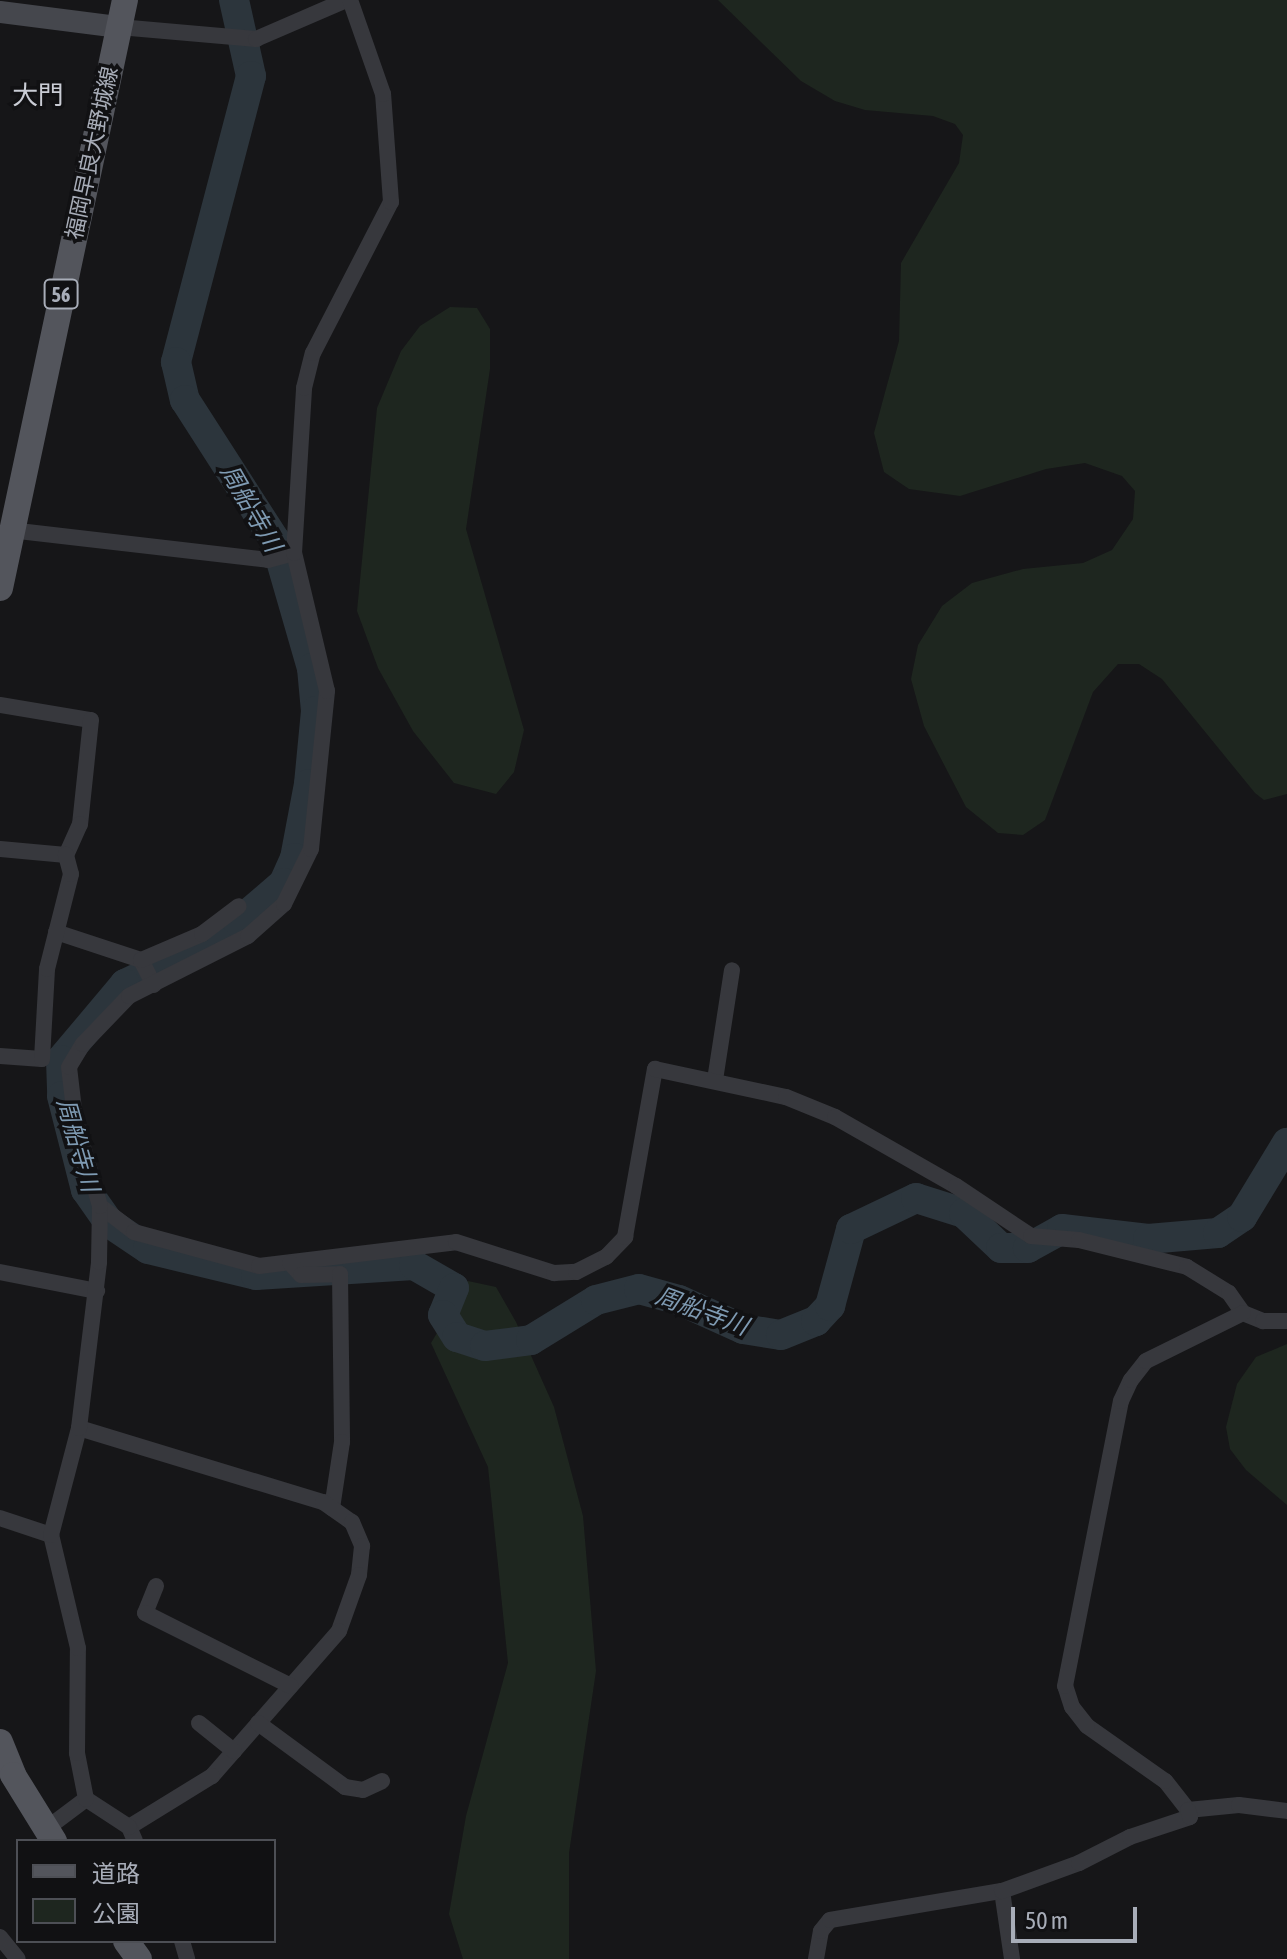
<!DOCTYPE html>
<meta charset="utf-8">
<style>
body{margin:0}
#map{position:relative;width:1287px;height:1959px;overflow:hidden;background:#161618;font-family:"Asap Condensed","Noto Sans JP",sans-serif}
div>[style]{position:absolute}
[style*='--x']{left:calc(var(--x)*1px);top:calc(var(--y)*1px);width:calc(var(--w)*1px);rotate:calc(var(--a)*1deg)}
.green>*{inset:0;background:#1e261f}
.river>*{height:30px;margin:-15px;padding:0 15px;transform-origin:15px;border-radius:15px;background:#2c353c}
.street>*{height:16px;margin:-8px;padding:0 8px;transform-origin:8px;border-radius:8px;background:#37383d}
.secondary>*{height:22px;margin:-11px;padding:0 11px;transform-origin:11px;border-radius:11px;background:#45474d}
.primary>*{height:26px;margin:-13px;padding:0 13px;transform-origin:13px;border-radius:13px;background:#53555c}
span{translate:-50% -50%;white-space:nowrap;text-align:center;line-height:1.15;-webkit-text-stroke:7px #111113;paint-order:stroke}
.shield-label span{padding:2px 6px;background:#111113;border:2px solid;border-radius:6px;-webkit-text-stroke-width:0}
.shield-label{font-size:20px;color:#a8adb8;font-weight:700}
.street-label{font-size:22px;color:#a8adb8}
.water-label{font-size:24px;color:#7f9bb3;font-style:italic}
.quarter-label{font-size:26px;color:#c9ccd4}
.legend{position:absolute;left:16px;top:1839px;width:260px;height:104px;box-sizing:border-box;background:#111113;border:2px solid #4d4f55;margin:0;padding:10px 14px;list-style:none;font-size:24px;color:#a8adb8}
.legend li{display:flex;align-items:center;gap:16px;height:40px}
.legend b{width:40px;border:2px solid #4d4f55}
.scale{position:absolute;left:1011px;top:1907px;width:126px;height:36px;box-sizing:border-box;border:4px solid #a8adb8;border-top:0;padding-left:10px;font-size:24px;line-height:28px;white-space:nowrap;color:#a8adb8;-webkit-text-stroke:6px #111113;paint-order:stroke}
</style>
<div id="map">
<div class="green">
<div style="clip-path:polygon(718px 0,1287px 0,1287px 794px,1264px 800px,1255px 793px,1162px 679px,1139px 664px,1118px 664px,1093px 692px,1045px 820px,1023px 835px,998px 833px,966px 807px,924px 726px,911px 679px,918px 645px,942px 606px,972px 583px,1023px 569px,1083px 563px,1112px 550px,1133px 519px,1135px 491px,1122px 476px,1085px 463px,1046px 469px,960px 496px,909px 489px,884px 472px,874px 433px,899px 341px,901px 263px,959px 163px,963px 135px,955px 124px,933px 116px,865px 110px,835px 101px,801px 81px)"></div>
<div style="clip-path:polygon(450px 307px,477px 308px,490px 329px,490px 369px,466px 529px,524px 730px,514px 772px,496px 794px,454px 783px,413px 731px,378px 668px,357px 611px,377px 408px,401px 351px,420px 326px)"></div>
<div style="clip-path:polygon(468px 1281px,496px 1287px,516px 1322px,554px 1407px,583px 1516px,596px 1671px,569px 1853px,569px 1959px,463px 1959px,449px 1914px,466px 1816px,508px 1663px,488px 1467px,431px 1343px)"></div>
<div style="clip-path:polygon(1287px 1344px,1287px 1505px,1246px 1470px,1230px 1449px,1226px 1427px,1237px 1384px,1256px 1357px)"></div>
</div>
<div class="river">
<div style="--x:234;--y:0;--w:78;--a:77.4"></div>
<div style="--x:251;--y:76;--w:296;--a:104.7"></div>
<div style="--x:176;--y:362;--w:39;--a:77"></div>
<div style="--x:185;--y:400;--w:166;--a:57.3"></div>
<div style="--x:275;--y:540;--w:133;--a:73.9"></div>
<div style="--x:312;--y:668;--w:43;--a:84.7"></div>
<div style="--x:316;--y:711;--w:73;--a:95.5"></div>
<div style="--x:309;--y:784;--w:75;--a:100.7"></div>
<div style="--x:295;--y:858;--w:27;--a:114"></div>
<div style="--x:284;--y:883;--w:89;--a:139.5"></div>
<div style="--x:216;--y:941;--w:101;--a:154.7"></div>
<div style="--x:125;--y:984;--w:99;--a:130.1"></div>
<div style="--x:61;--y:1060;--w:36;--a:88"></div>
<div style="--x:62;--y:1096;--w:97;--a:75.7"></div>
<div style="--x:86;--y:1190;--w:39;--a:55"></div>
<div style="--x:108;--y:1222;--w:48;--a:34"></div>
<div style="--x:148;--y:1249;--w:111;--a:13.5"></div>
<div style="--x:256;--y:1275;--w:158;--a:-3.6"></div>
<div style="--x:414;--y:1265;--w:46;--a:29.9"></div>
<div style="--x:454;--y:1288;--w:29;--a:112"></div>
<div style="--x:443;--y:1315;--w:26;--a:58"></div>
<div style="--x:457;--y:1337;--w:29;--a:18"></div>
<div style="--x:485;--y:1346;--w:46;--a:-7.4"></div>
<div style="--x:531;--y:1340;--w:76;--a:-31.6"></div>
<div style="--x:596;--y:1300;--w:44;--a:-14.3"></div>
<div style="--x:639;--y:1289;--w:41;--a:15.4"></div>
<div style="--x:679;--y:1300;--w:70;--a:24.4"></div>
<div style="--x:743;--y:1329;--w:38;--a:9"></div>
<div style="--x:781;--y:1335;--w:38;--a:-22"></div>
<div style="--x:816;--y:1321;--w:21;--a:-47"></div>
<div style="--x:830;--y:1306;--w:80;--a:-74.7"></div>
<div style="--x:851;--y:1229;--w:72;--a:-25.5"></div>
<div style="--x:916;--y:1198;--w:50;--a:17.4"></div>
<div style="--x:964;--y:1213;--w:51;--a:43.4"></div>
<div style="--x:1001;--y:1248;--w:27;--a:0"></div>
<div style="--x:1028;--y:1248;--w:39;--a:-29"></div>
<div style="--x:1062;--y:1229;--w:87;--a:6.6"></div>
<div style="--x:1148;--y:1239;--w:70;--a:-4.9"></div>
<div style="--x:1218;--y:1233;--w:29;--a:-34"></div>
<div style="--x:1242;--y:1217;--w:87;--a:-58.7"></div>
</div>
<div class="street">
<div style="--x:119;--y:27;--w:138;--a:5"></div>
<div style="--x:256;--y:39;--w:98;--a:-23.4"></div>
<div style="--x:10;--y:530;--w:260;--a:6.6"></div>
<div style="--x:268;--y:560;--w:27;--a:-15"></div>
<div style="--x:0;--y:705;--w:92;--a:9.4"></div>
<div style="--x:91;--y:720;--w:105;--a:96"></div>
<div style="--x:80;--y:824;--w:34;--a:114"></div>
<div style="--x:66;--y:855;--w:66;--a:-174.8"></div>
<div style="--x:56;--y:932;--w:89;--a:18.2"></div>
<div style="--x:141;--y:960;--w:28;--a:63"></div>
<div style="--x:141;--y:960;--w:66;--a:-23.1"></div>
<div style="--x:202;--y:934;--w:46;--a:-37.1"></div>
<div style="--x:0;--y:1056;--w:42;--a:4.1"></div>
<div style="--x:42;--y:1059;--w:90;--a:-86.8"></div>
<div style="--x:47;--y:969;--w:98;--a:-75.8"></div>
<div style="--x:71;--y:874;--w:20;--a:-105"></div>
<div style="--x:715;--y:1080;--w:111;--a:-81.2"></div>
<div style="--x:100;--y:1206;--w:43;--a:37.4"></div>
<div style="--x:134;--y:1232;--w:130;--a:15.2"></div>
<div style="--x:259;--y:1266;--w:198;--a:-6.9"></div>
<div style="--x:456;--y:1242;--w:103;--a:17.6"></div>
<div style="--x:554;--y:1273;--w:22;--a:-3"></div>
<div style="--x:576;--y:1272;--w:34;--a:-27"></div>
<div style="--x:606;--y:1257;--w:28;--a:-46"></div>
<div style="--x:625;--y:1237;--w:171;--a:-79.9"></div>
<div style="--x:655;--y:1069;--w:134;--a:12.1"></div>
<div style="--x:786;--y:1097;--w:53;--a:22.2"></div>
<div style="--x:835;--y:1117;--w:139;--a:29.7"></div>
<div style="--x:956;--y:1186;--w:90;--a:33.7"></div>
<div style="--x:1031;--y:1236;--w:48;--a:4.8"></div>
<div style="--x:1079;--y:1240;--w:111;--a:14"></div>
<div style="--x:1187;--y:1267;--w:49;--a:31.8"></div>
<div style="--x:1229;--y:1293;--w:24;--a:55"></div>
<div style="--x:1243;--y:1313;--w:22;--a:22"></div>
<div style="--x:1263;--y:1321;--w:24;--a:0"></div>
<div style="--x:290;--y:1263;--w:16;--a:47"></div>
<div style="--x:301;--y:1275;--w:39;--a:-1"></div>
<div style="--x:340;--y:1274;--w:168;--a:89.3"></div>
<div style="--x:342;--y:1442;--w:67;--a:98.6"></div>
<div style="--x:0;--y:1272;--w:99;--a:11.1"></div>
<div style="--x:79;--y:1428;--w:255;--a:16.9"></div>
<div style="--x:323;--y:1502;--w:35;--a:35"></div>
<div style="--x:352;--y:1522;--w:26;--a:67"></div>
<div style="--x:362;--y:1546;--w:29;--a:96"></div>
<div style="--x:359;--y:1575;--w:59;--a:109.7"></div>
<div style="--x:339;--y:1631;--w:193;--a:131.2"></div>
<div style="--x:212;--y:1776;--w:97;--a:148.4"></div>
<div style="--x:0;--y:1518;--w:54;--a:18.4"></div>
<div style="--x:156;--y:1586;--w:29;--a:112"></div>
<div style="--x:145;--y:1613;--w:163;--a:26.6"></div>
<div style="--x:199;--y:1723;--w:45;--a:38.7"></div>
<div style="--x:258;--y:1723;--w:108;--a:36.3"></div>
<div style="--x:345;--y:1787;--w:18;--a:9"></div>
<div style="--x:363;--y:1790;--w:21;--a:-25"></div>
<div style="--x:1188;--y:1810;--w:37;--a:-128"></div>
<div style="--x:1165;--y:1781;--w:95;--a:-144.8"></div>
<div style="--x:1087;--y:1726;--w:24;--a:-128"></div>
<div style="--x:1072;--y:1707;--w:22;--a:-108"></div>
<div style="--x:1065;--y:1686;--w:290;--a:-78.9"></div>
<div style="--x:1121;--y:1401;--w:23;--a:-65"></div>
<div style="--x:1131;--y:1380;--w:24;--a:-52"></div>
<div style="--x:1146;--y:1361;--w:108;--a:-26.3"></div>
<div style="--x:1188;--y:1810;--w:51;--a:-5.6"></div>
<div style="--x:1239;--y:1805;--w:48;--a:7.1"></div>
<div style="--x:46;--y:1829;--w:50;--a:-36.9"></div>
<div style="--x:135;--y:1841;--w:15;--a:-113"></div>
<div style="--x:129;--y:1827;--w:51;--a:-146.9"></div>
<div style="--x:86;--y:1799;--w:47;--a:-101.1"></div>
<div style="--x:77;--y:1753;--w:105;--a:-89.5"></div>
<div style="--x:78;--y:1648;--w:116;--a:-103.4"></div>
<div style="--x:51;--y:1535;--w:111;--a:-75.3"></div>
<div style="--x:79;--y:1428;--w:167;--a:-83.1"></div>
<div style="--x:99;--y:1262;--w:56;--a:-89"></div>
<div style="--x:100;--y:1206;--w:91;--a:-105.9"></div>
<div style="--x:75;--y:1118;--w:51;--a:-96.7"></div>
<div style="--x:69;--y:1067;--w:27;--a:-59"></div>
<div style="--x:83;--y:1044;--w:66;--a:-46.2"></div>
<div style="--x:129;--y:996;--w:133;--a:-26.8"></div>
<div style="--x:248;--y:936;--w:48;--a:-41.6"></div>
<div style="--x:284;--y:904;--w:61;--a:-63.9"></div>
<div style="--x:311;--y:849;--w:159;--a:-84.2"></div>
<div style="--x:327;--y:691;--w:142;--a:-103.4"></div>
<div style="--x:294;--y:553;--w:165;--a:-86.5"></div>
<div style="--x:304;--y:388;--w:36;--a:-76"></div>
<div style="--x:313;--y:353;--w:170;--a:-62.7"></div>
<div style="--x:391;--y:202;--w:108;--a:-94.2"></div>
<div style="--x:383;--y:94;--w:100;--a:-109.3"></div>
<div style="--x:1002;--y:1891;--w:69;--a:81.6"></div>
<div style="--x:0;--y:1937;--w:28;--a:51"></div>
<div style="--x:182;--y:1941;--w:19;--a:74"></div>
<div style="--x:816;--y:1959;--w:28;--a:-80"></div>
<div style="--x:821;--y:1931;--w:14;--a:-51"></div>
<div style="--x:830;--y:1920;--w:174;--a:-9.6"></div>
<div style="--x:1002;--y:1891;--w:82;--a:-20"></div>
<div style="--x:1079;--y:1863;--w:57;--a:-27"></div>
<div style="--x:1130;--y:1837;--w:63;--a:-18.4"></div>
<div style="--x:1190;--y:1817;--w:7;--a:-106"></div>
</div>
<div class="secondary">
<div style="--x:0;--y:12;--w:120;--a:7.2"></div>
</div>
<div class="primary">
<div style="--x:0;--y:588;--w:601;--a:-78"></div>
<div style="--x:0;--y:1742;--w:35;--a:68"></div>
<div style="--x:13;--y:1775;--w:78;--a:58.2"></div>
<div style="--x:126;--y:1941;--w:22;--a:54"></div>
</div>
<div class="shield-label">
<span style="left:61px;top:294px">56</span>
</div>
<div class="street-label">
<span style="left:92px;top:153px;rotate:-78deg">福岡早良大野城線</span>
</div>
<div class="water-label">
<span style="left:251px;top:508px;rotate:60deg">周船寺川</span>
<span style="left:78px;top:1145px;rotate:74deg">周船寺川</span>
<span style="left:702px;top:1311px;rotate:20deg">周船寺川</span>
</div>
<div class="quarter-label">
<span style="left:38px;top:96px">大門</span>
</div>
<ul class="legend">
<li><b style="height:10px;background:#53555c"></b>道路</li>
<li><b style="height:22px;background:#1e261f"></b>公園</li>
</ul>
<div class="scale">50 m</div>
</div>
